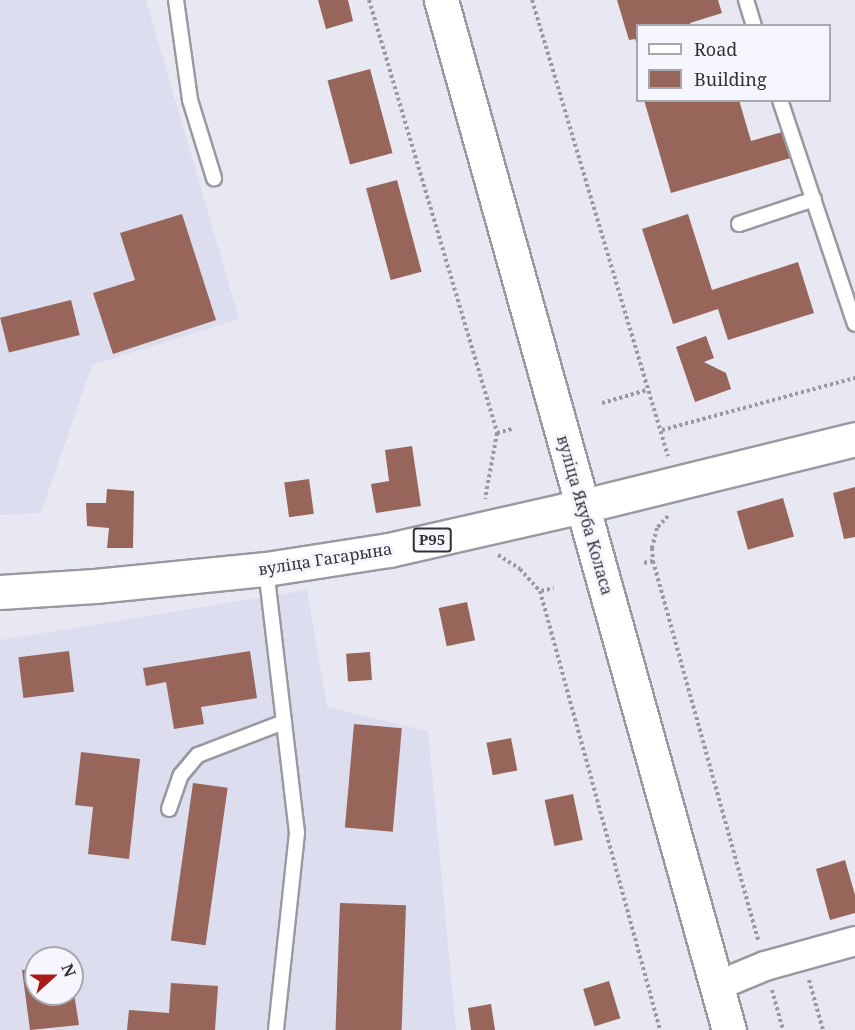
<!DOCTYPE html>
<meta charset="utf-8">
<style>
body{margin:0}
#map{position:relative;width:855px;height:1030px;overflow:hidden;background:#e8e8f2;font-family:"Noto Serif",serif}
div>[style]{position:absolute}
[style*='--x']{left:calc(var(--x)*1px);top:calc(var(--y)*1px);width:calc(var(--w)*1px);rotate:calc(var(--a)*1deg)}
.built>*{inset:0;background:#dcddee}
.building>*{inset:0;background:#976559;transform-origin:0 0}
.path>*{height:4px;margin-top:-2px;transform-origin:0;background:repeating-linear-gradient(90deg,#9999a0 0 3px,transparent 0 6px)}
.roads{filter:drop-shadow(2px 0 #9899a1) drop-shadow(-2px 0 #9899a1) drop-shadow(0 2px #9899a1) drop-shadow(0 -2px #9899a1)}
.lane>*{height:14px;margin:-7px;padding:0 7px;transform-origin:7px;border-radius:7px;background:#fff}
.street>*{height:28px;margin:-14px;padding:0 14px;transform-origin:14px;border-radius:14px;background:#fff}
.secondary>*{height:33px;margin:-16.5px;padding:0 16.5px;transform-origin:16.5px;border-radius:16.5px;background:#fff}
.primary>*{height:33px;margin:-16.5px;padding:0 16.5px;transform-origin:16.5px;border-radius:16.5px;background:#fff}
span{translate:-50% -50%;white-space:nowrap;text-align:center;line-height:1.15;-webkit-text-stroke:6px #f5f6fd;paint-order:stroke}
.shield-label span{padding:2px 4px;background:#f5f6fd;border:2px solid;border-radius:4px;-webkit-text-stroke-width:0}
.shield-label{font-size:15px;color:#323236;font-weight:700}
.street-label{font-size:16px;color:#323236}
.legend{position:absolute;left:636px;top:24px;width:195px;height:78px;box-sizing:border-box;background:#f5f6fd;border:2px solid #a7a8ad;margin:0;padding:8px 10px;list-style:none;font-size:18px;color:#323236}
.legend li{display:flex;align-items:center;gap:12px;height:30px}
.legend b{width:30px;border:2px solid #a7a8ad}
.north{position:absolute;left:24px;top:946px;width:60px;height:60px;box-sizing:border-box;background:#f5f6fd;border:2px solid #a7a8ad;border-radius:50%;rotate:69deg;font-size:16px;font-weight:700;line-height:24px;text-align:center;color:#323236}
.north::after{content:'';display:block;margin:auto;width:21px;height:27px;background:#ab1917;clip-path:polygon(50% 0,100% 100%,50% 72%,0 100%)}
</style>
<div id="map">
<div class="built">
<div style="clip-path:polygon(0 0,146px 0,239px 319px,92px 365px,41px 513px,0 515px)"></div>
<div style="clip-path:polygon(evenodd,307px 590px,327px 707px,428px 731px,456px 1030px,0 1030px,0 640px,307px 590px,36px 958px,72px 958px,72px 994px,36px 994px,36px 958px)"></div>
</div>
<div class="building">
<div style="clip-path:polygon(318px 0,348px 0,353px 21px,326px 29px)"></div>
<div style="clip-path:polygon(617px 0,718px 0,722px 13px,690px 23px,691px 26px,638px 26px,637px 45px,635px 39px,629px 40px)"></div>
<div style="left:370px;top:69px;width:87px;height:44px;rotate:75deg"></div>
<div style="clip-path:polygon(644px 100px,739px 100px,751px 141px,786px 131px,794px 157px,671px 193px)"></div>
<div style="left:397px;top:180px;width:95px;height:32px;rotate:75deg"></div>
<div style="clip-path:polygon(182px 214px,216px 320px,113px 354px,93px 293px,135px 280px,120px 233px)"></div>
<div style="clip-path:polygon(688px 214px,712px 290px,798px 262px,814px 313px,728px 340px,718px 309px,673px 324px,642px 229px)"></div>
<div style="left:71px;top:300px;width:36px;height:73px;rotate:76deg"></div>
<div style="clip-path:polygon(706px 336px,714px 358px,704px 362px,726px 373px,731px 389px,695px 402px,676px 347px)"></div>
<div style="clip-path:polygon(412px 446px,421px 506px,376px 513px,371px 484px,389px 481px,385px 450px)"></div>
<div style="left:309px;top:479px;width:35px;height:25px;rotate:82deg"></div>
<div style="clip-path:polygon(855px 487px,855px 537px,844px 539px,833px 493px)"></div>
<div style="clip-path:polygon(107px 489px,134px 491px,133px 548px,107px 548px,109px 528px,87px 526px,86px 503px,106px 503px)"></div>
<div style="left:783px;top:498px;width:40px;height:48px;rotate:74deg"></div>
<div style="left:467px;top:602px;width:39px;height:29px;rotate:78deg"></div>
<div style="left:69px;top:651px;width:41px;height:51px;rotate:83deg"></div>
<div style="clip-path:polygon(250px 651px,257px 698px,201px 707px,204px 724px,174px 729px,166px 682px,146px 686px,143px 668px)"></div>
<div style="left:370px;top:652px;width:28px;height:24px;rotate:86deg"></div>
<div style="left:354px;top:724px;width:48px;height:104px;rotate:5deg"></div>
<div style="left:511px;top:738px;width:33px;height:25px;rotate:79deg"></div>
<div style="clip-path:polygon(81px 752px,140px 759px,129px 859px,88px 854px,93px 807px,75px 805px)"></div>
<div style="left:193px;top:783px;width:35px;height:159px;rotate:8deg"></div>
<div style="left:573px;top:794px;width:47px;height:29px;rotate:78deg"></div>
<div style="clip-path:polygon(845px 860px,855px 895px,855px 913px,830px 920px,816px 869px)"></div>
<div style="left:340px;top:903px;width:66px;height:127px;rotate:2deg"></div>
<div style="clip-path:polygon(36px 968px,36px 994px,72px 994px,73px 987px,79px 1025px,30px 1030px,22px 970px)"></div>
<div style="left:609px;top:981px;width:39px;height:27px;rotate:73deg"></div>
<div style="clip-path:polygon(171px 983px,218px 986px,215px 1030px,127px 1030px,129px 1010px,169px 1013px)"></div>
<div style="clip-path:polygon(491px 1004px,495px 1030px,471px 1030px,468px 1008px)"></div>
</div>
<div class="path">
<div style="--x:369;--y:0;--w:452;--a:73.5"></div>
<div style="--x:497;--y:433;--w:67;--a:100.3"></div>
<div style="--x:532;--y:0;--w:476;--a:73.4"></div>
<div style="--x:602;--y:403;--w:47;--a:-16.1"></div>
<div style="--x:662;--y:430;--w:200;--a:-15.1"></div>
<div style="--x:497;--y:433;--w:16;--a:-15"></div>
<div style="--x:668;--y:516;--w:16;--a:133"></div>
<div style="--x:657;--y:528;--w:21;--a:104"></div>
<div style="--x:652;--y:548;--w:13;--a:86"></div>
<div style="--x:653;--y:561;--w:395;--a:74.5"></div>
<div style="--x:498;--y:555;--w:26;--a:32"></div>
<div style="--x:520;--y:569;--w:30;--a:48"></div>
<div style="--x:540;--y:591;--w:455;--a:74.7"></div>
<div style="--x:644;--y:563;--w:9;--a:-13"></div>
<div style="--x:541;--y:591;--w:13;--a:-13"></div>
<div style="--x:809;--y:980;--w:52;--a:74.4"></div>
<div style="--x:772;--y:990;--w:41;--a:74.6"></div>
</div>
<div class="roads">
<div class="lane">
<div style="--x:176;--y:0;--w:101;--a:82"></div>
<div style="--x:190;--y:100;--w:82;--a:72.9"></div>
<div style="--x:746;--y:0;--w:27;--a:73"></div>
<div style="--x:780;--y:100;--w:236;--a:71.5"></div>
<div style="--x:739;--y:224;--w:79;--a:-18.4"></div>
<div style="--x:266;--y:569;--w:266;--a:83.3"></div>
<div style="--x:297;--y:833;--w:198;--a:96.1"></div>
<div style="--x:169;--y:809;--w:36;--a:-71"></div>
<div style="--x:181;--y:775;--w:26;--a:-50"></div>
<div style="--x:198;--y:755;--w:92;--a:-21"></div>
</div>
<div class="street">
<div style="--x:717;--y:986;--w:52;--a:-22.6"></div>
<div style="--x:765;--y:966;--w:93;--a:-15.5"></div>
</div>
<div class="secondary">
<div style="--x:441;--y:0;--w:1070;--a:74.38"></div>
</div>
<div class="primary">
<div style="--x:0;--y:592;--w:95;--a:-3.6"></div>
<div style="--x:95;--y:586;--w:172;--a:-5.7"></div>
<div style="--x:266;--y:569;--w:124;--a:-8.8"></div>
<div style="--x:389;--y:550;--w:199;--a:-12.8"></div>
<div style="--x:583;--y:506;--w:280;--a:-13.8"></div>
</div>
</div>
<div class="shield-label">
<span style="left:432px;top:540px">Р95</span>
</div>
<div class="street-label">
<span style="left:585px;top:515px;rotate:74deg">вуліца Якуба Коласа</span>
<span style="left:325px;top:559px;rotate:-9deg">вуліца Гагарына</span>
</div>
<ul class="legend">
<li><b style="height:8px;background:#fff"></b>Road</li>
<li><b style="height:16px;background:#976559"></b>Building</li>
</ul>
<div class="north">N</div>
</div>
